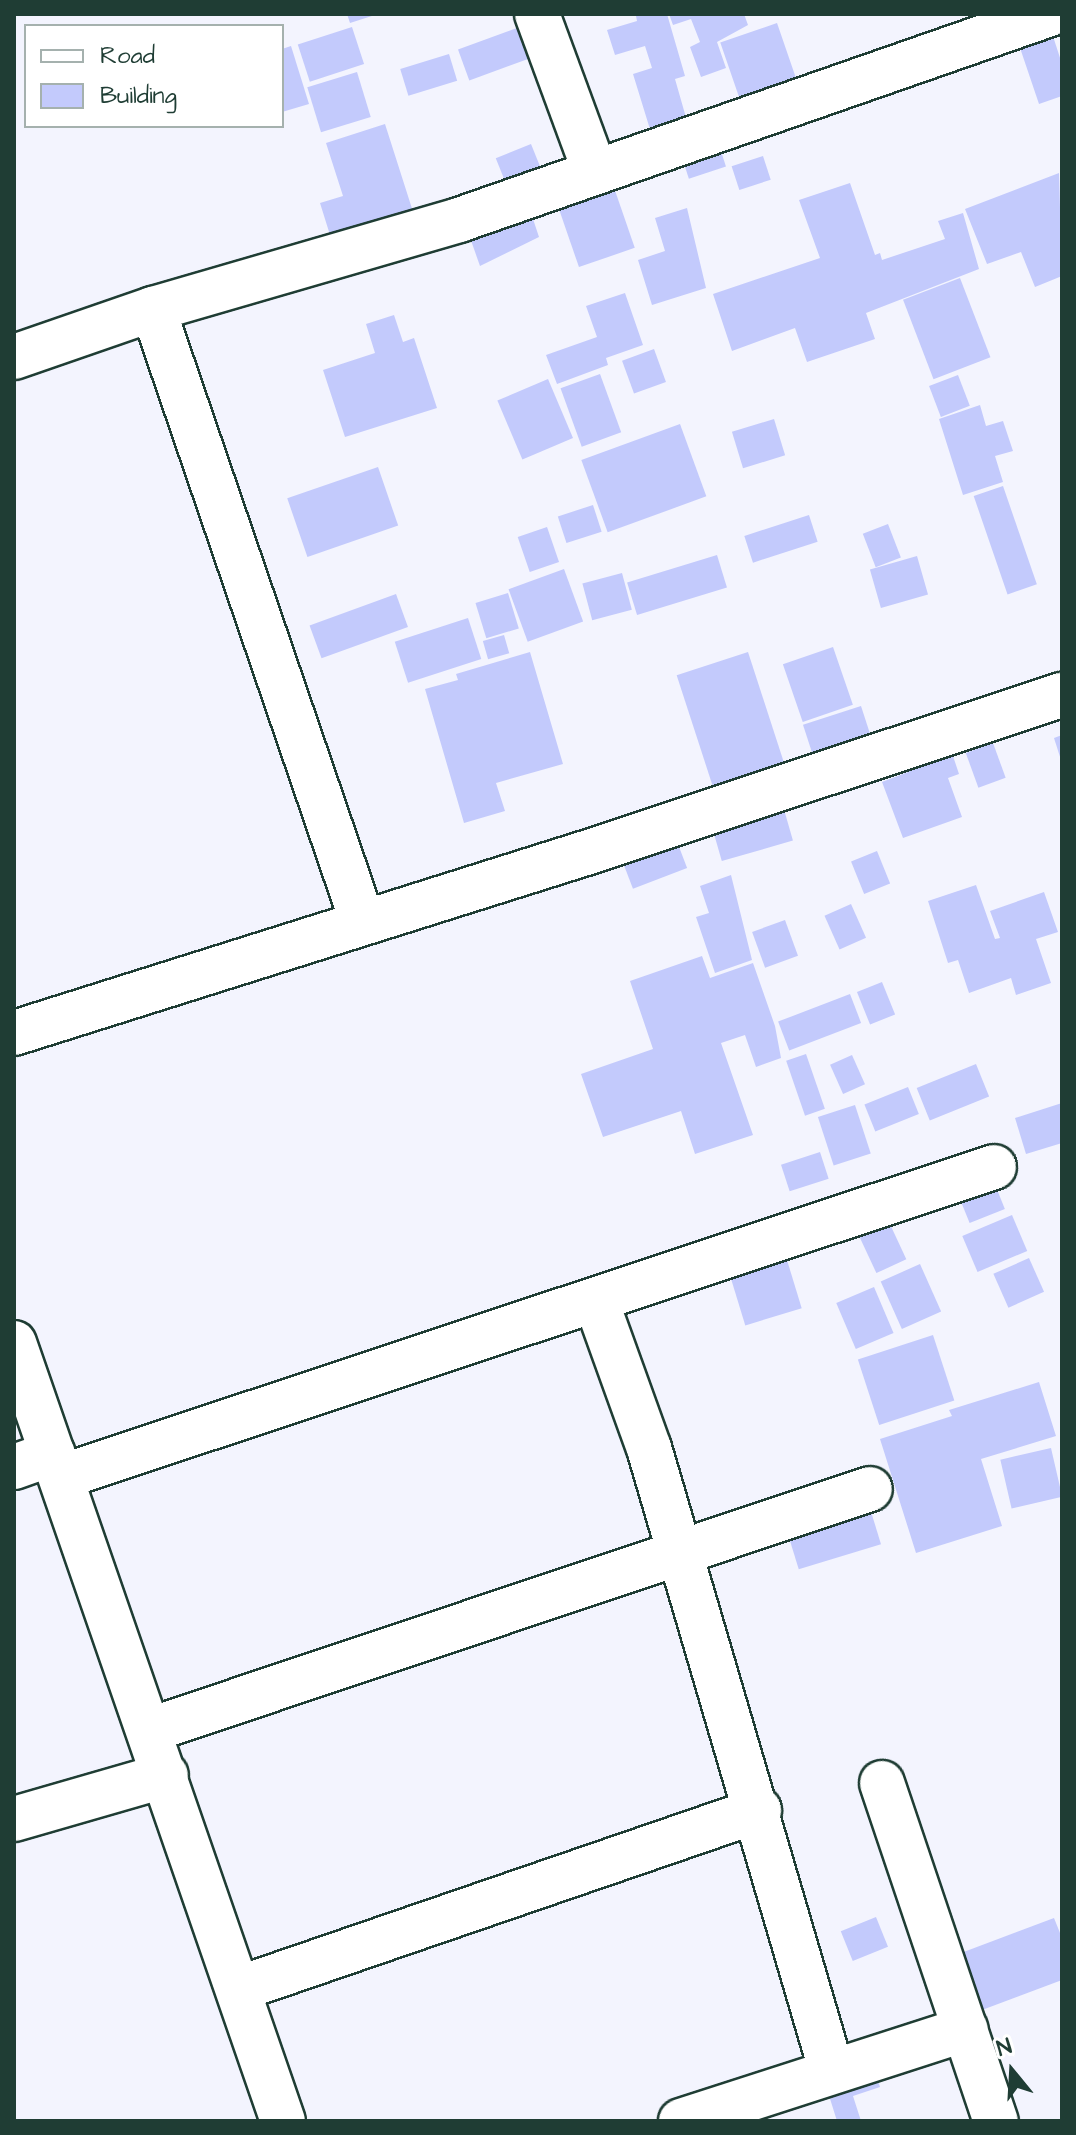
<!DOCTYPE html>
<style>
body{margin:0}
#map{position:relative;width:1076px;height:2135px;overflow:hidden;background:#f3f4fe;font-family:"Architects Daughter",sans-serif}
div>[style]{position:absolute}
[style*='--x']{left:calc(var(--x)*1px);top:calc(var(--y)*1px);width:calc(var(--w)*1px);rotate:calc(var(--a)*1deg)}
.building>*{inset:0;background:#c3cafc;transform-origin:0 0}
.roads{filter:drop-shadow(2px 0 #1f3d34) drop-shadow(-2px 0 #1f3d34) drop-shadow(0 2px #1f3d34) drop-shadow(0 -2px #1f3d34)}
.street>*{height:44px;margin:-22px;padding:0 22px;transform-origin:22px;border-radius:22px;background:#fff}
span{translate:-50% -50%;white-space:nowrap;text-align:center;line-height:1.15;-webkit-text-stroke:6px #fff;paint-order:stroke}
.frame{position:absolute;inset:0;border:16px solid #1f3d34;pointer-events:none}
.legend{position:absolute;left:24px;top:24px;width:260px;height:104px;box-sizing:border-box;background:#fff;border:2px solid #a5b1ae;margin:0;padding:10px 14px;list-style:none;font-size:24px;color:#1f3d34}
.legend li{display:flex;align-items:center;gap:16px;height:40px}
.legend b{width:40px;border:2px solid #a5b1ae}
.north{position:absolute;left:972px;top:2031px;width:80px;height:80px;-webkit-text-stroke:6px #fff;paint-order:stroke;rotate:342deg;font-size:22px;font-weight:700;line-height:32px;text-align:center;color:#1f3d34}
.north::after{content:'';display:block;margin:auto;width:28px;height:36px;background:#1f3d34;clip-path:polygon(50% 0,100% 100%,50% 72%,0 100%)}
</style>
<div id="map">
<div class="building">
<div style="clip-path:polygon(347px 14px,375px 14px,375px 15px,350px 23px)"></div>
<div style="clip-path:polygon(641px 14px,667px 14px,685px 76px,675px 79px,689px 128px,653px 139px,633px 74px,652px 68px,645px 46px,615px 55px,607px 30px,637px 21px,636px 16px)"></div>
<div style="clip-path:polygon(669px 14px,744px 14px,748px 25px,717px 42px,726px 68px,701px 77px,690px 47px,700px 42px,691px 19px,673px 25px)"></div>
<div style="left:536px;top:21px;width:33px;height:83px;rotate:70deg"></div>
<div style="left:777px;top:23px;width:69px;height:60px;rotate:71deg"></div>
<div style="left:352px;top:27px;width:39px;height:57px;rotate:72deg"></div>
<div style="clip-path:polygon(1050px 27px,1062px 64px,1062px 96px,1039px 104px,1017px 39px)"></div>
<div style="clip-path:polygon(291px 46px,309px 104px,282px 112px,282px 49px)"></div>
<div style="left:449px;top:54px;width:28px;height:51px;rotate:73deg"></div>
<div style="left:357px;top:72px;width:47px;height:52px;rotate:73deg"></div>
<div style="clip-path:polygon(385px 124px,415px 218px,357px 237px,354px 227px,330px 235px,320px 203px,343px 196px,326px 143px)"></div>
<div style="left:717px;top:139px;width:29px;height:39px;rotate:72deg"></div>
<div style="left:531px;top:144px;width:35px;height:38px;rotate:68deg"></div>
<div style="left:763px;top:156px;width:25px;height:33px;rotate:72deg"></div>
<div style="clip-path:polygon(1059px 173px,1062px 276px,1035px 287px,1021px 252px,987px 264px,965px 209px)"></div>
<div style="left:610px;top:176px;width:76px;height:59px;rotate:71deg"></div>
<div style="clip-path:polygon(850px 183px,875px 255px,880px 253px,882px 260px,945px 239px,938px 221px,963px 213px,979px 269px,866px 313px,875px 339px,807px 362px,795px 328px,732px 351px,713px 294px,820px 258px,799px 200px)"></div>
<div style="clip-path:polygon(528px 204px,539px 237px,480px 266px,468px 232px)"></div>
<div style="clip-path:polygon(687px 208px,706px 288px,652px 305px,638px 260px,665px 251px,655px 218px)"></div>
<div style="left:960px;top:278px;width:85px;height:61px;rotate:69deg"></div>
<div style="clip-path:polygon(625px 293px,643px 345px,606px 358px,608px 365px,557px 384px,546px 355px,597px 337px,586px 306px)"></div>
<div style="clip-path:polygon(394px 315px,403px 342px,414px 338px,437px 408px,345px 437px,323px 370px,375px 353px,366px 324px)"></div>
<div style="left:654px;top:349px;width:35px;height:34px;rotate:70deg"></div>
<div style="left:600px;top:374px;width:62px;height:42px;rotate:70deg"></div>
<div style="left:958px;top:375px;width:33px;height:31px;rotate:69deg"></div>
<div style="left:548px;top:379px;width:64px;height:55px;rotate:67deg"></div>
<div style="clip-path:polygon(980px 405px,986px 426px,1003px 421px,1013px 451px,995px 456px,1003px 482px,963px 495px,939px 419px)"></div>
<div style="left:774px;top:419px;width:38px;height:44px;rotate:73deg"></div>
<div style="left:680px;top:424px;width:77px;height:105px;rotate:70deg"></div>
<div style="left:378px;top:467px;width:62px;height:96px;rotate:71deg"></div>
<div style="left:1003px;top:486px;width:104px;height:31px;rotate:71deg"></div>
<div style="left:593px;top:505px;width:28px;height:37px;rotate:72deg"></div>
<div style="left:809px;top:515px;width:28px;height:68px;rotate:72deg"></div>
<div style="left:888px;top:524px;width:36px;height:27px;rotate:69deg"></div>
<div style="left:547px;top:527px;width:37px;height:31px;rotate:71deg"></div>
<div style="left:717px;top:555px;width:34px;height:94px;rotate:73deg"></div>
<div style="left:917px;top:556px;width:40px;height:49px;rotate:74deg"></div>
<div style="left:564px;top:569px;width:56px;height:59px;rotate:70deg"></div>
<div style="left:622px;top:573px;width:38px;height:41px;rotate:75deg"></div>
<div style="left:508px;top:593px;width:37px;height:34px;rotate:73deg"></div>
<div style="left:396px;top:594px;width:35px;height:92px;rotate:70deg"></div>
<div style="left:468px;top:618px;width:43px;height:77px;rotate:72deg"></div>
<div style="left:504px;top:635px;width:19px;height:22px;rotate:74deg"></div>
<div style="left:833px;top:647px;width:61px;height:53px;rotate:71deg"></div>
<div style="clip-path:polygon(530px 652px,563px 764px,496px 783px,505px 811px,464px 823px,425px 689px,458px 680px,456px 674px)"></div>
<div style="left:748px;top:652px;width:122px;height:75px;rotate:72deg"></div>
<div style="left:861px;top:706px;width:36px;height:61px;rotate:72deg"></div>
<div style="clip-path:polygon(1062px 735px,1062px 760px,1061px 760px,1054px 738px)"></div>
<div style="left:993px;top:743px;width:37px;height:29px;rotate:70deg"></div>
<div style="clip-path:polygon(949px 744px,959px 774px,948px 778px,962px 817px,903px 838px,882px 782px,908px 772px,904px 761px)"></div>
<div style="left:783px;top:806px;width:36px;height:74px;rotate:74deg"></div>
<div style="left:676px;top:839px;width:31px;height:58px;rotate:69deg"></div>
<div style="left:877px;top:851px;width:35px;height:28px;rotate:68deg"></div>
<div style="clip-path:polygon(731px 875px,752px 960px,715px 973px,696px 917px,709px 913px,700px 886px)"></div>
<div style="clip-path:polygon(976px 885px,995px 939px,1000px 938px,990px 911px,1044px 892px,1058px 932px,1036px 939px,1051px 983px,1016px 995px,1011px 978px,969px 993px,958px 960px,948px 963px,928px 901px)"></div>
<div style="left:851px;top:904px;width:37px;height:29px;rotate:66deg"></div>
<div style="left:785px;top:920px;width:38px;height:35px;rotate:70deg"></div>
<div style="clip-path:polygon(702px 956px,710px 978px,753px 963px,775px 1026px,781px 1058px,756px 1067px,745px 1035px,721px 1043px,753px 1135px,695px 1154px,681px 1111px,603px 1137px,581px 1074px,653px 1049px,630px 981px)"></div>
<div style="left:882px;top:982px;width:35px;height:27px;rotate:68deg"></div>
<div style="left:850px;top:994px;width:31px;height:77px;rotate:69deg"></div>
<div style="left:806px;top:1054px;width:58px;height:21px;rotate:71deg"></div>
<div style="left:852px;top:1055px;width:32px;height:24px;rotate:66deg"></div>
<div style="left:976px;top:1064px;width:35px;height:64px;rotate:68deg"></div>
<div style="left:908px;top:1087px;width:29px;height:47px;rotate:68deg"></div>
<div style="clip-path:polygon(1062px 1103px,1062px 1143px,1026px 1154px,1015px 1118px)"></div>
<div style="left:855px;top:1105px;width:51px;height:39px;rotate:72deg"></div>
<div style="left:820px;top:1152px;width:28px;height:41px;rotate:72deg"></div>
<div style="left:994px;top:1182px;width:29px;height:38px;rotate:68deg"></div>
<div style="left:1012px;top:1215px;width:39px;height:54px;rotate:67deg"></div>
<div style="left:889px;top:1222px;width:41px;height:33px;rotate:65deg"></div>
<div style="left:783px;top:1247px;width:64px;height:59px;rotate:73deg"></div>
<div style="left:1029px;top:1258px;width:37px;height:39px;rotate:66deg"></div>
<div style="left:920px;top:1264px;width:52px;height:43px;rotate:66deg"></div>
<div style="left:874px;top:1287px;width:50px;height:41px;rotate:67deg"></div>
<div style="left:933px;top:1335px;width:69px;height:79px;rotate:72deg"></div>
<div style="clip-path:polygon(1039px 1382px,1056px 1436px,981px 1459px,1002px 1526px,916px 1553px,880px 1439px,952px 1416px,949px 1410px)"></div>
<div style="left:1051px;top:1448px;width:50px;height:52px;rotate:77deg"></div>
<div style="left:869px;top:1505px;width:41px;height:86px;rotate:73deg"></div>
<div style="left:876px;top:1917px;width:32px;height:38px;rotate:68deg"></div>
<div style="clip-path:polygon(1054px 1918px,1062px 1938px,1062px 1980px,974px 2013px,953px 1956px)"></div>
<div style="clip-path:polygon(873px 2066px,880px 2087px,853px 2096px,861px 2121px,837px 2121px,826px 2086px)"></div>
</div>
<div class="roads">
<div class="street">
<div style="--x:537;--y:14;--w:165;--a:69.8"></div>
<div style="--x:153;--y:309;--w:649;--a:71.12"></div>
<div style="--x:14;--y:357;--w:147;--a:-19.1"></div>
<div style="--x:153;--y:309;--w:319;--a:-16.2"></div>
<div style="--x:459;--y:220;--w:626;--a:-19.22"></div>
<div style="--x:14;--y:1033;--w:609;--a:-17.48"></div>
<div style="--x:595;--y:850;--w:492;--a:-18.4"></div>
<div style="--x:596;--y:1301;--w:156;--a:70.2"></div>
<div style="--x:649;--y:1448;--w:650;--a:73.66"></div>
<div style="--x:14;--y:1343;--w:823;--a:70.93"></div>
<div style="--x:14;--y:1467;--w:41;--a:-19.7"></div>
<div style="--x:61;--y:1477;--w:983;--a:-18.38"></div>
<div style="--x:150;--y:1730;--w:759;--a:-18.51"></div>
<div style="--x:882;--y:1783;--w:357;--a:71.4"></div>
<div style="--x:14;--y:1819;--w:158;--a:-16.1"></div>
<div style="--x:238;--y:1989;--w:551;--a:-18.96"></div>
<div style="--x:681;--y:2121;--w:299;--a:-17.9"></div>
</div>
</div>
<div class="frame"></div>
<ul class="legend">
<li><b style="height:10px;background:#fff"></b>Road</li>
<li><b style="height:22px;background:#c3cafc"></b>Building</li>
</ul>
<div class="north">N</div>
</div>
